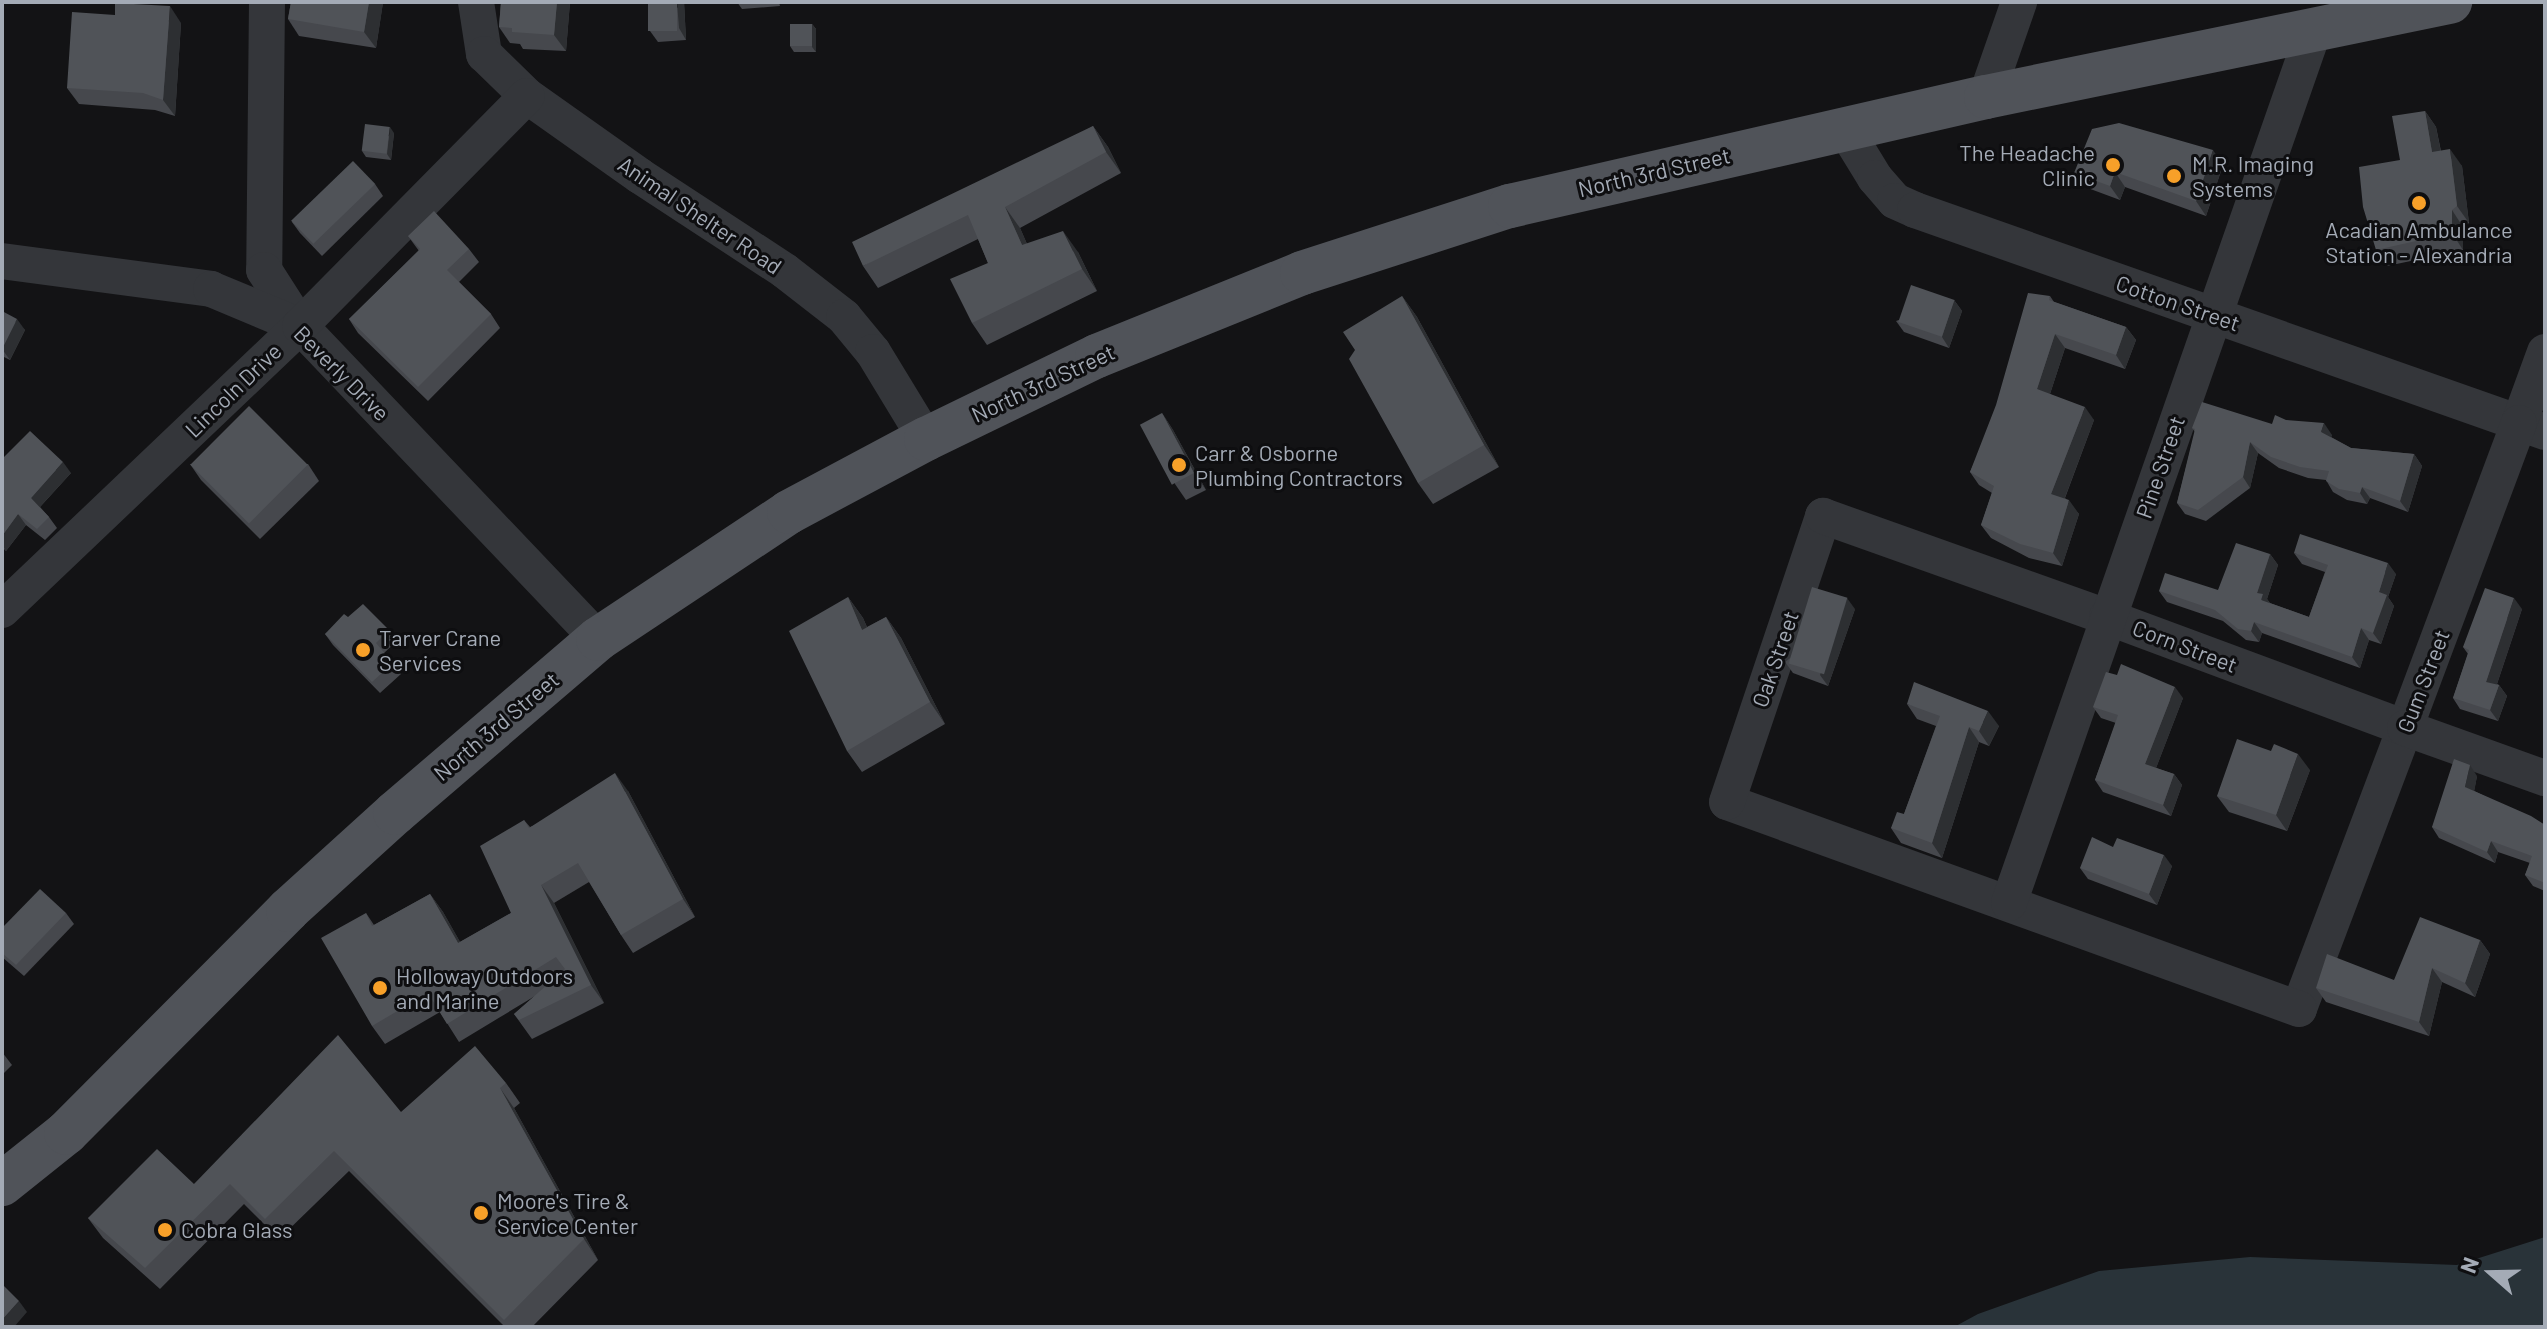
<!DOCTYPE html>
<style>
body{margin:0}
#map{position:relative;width:2547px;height:1329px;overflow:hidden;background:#131315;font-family:Barlow,sans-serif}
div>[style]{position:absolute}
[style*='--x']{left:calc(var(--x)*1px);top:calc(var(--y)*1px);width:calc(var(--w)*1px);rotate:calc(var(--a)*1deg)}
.water>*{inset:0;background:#293339}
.minor>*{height:36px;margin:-18px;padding:0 18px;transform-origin:18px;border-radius:18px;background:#34363a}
.major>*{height:44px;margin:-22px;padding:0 22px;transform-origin:22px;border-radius:22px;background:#505359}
.wall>*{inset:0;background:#46484d}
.shaded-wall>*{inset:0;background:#2d2f32}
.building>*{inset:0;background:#505358;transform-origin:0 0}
.dots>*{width:22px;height:22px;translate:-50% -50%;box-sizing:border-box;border:4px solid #0e0e10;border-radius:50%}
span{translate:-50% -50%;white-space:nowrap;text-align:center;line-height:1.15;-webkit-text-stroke:6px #0e0e10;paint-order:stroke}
.poi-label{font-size:22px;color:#a4abb6}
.right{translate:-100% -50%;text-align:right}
.left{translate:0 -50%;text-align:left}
.street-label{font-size:22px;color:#a4abb6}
.frame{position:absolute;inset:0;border:4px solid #a4abb6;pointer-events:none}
.north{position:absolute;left:2451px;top:1233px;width:80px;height:80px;-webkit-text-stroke:6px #0e0e10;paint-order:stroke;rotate:290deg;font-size:22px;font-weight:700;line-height:32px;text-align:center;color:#a4abb6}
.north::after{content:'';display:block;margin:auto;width:28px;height:36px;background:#a4abb6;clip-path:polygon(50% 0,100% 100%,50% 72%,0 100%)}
</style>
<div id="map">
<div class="water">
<div style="clip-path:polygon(2545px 1237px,2545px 1327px,1954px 1327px,1978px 1314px,2099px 1271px,2250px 1257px,2457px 1265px)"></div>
</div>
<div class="minor">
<div style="--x:267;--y:2;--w:268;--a:90.6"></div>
<div style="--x:264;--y:270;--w:67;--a:57.3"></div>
<div style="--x:476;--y:2;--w:53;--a:81.3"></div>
<div style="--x:484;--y:54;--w:60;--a:44.3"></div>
<div style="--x:527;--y:96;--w:138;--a:35.3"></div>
<div style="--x:640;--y:176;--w:173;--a:33.2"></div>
<div style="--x:785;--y:271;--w:75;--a:37.9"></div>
<div style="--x:844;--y:317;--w:45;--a:50.4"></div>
<div style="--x:873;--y:352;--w:102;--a:58.7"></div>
<div style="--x:1986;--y:97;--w:101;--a:-70.8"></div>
<div style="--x:1845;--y:129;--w:57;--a:58.5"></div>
<div style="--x:1875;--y:178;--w:30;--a:49"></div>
<div style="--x:1895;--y:201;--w:22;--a:24"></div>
<div style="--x:1915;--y:210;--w:668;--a:19.41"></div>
<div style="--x:2;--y:261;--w:211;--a:7.6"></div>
<div style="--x:211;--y:289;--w:96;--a:22.6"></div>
<div style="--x:300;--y:326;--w:432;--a:46.4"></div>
<div style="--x:2545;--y:352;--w:76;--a:110.1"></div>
<div style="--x:2519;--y:423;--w:326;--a:110.5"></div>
<div style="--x:2405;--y:728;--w:300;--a:110.7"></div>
<div style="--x:2299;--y:1009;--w:608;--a:-160.11"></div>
<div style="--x:1727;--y:802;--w:302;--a:-71.4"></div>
<div style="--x:1823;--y:516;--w:301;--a:19.6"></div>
<div style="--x:2107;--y:617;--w:318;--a:20.4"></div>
<div style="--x:2405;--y:728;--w:149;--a:19.7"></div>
<div style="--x:2;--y:610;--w:412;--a:-43.6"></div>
<div style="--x:300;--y:326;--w:323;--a:-45.4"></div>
<div style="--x:2009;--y:903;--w:922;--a:-70.74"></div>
</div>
<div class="major">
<div style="--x:2;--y:1184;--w:82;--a:-38.6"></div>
<div style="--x:66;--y:1133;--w:315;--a:-45.1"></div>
<div style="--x:288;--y:910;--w:144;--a:-42.2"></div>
<div style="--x:395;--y:813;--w:267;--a:-40.6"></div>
<div style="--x:598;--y:639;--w:229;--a:-33.6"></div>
<div style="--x:789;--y:512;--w:155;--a:-28.1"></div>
<div style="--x:926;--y:439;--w:190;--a:-25.9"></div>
<div style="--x:1097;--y:356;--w:221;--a:-22"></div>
<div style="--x:1302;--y:273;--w:219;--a:-17.9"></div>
<div style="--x:1510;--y:206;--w:488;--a:-12.9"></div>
<div style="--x:1986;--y:97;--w:474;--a:-11.6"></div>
</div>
<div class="wall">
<div style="clip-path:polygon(291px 2px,383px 2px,376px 48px,299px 36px,288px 19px)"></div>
<div style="clip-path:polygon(501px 2px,570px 2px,566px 51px,523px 49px,520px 44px,510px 43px,499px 27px)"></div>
<div style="clip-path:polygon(684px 2px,686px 40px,658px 42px,650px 31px)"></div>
<div style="clip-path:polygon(737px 2px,779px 2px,780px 6px,742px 9px)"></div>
<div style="clip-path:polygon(115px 15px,181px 23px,175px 116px,155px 110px,79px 104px,67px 88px)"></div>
<div style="clip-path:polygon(812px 24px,816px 29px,816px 52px,794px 52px,790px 46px)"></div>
<div style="clip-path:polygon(2425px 111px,2436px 127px,2441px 151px,2462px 166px,2469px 223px,2463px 227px,2463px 250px,2387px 266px,2376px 250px,2400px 160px)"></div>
<div style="clip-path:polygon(1093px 126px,1108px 147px,1121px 173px,1020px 228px,1027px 244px,1078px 252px,1097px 291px,987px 345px,972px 323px,988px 263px,978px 239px,878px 288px,863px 266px)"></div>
<div style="clip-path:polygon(394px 133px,391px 160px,366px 157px,362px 151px)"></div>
<div style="clip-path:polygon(2223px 165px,2206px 216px,2125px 187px,2120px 200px,2085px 187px,2074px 173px)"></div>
<div style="clip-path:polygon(375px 184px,383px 196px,322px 256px,300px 233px,292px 222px)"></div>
<div style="clip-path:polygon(408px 236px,469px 249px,479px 262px,459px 282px,491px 314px,500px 328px,428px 401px,358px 333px,349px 319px,419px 251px)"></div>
<div style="clip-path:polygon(1402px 296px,1417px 317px,1499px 467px,1433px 504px,1418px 483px)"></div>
<div style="clip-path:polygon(2050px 296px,2054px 302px,2126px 327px,2136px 340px,2125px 369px,2065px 348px,2050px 394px,2094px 420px,2065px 498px,2079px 514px,2062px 566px,2029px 558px,1991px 538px,1981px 525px,1992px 493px,1979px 485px,1970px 472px)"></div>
<div style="clip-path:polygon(1954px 300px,1962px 311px,1949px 348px,1904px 332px,1896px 321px)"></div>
<div style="clip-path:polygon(2px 311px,25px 330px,10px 360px,2px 356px)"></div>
<div style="clip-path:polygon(1162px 413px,1173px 430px,1206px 490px,1186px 500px,1175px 484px)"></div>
<div style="clip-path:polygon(2286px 420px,2332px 435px,2331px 437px,2351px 448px,2414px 454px,2422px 466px,2408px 512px,2370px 498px,2367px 504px,2347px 500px,2333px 492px,2326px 480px,2308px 478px,2279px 468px,2258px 453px,2250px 488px,2206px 521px,2185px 514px,2177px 503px,2195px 432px,2192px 428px,2272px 424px)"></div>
<div style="clip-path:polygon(2px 459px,71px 473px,40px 507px,49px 517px,57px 528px,45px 540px,26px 525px,6px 551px,2px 547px)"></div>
<div style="clip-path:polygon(190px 464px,308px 464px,319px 481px,260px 539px,201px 480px)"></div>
<div style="clip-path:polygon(2294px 553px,2396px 574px,2388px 597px,2394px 606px,2381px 644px,2369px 640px,2360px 668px,2262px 633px,2259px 642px,2246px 640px,2223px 621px,2167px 602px,2159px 591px,2218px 590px,2270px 554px,2278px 565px,2267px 599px,2270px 603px,2309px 617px,2325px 572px,2302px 564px)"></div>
<div style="clip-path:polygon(848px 597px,863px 618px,867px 627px,886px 617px,901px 638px,945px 724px,862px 772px,847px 751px)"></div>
<div style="clip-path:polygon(1855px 609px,1828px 686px,1793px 673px,1785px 662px)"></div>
<div style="clip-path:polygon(2522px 609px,2497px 684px,2499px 685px,2507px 696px,2498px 721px,2460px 709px,2453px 698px,2468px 654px,2463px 647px)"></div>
<div style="clip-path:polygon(348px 617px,389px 630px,397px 641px,384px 653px,401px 674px,380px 693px,333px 645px,325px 634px)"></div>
<div style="clip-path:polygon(2183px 698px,2156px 768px,2174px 774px,2182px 785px,2171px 816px,2103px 792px,2095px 780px,2116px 723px,2101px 718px,2093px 707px)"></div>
<div style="clip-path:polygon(1907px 704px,1999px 726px,1989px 746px,1979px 742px,1942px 858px,1901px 843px,1891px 828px,1904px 814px,1936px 726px,1917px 719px)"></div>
<div style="clip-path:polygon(2310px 770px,2287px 831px,2229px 812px,2217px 796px)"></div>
<div style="clip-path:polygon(2477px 776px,2474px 791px,2545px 825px,2545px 891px,2533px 886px,2525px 875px,2530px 863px,2498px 852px,2495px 863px,2439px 838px,2432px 827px)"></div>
<div style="clip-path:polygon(628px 791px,695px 917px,633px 953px,621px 935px,589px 882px,554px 903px,604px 1003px,532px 1039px,514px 1014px,535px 996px,459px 1042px,440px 1012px,385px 1044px,372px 1026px,366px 913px,374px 925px,430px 894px,443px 912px,460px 942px,511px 913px,524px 820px,530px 827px)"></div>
<div style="clip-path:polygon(2113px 847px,2172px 866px,2157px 905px,2088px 879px,2080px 868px)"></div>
<div style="clip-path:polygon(66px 913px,74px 924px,24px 976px,2px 957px,2px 928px)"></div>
<div style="clip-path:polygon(2480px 940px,2490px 954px,2475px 997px,2442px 982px,2429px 1036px,2326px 1002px,2316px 988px,2394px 980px)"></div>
<div style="clip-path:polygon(2px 1052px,12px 1065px,2px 1075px)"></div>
<div style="clip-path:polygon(506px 1083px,520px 1103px,514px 1108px,598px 1260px,532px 1327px,505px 1327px,349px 1171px,279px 1239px,244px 1204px,160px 1289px,103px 1238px,88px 1218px,194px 1184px,401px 1112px)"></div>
</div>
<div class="shaded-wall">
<div style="clip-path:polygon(369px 2px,383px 3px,376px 48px,364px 32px)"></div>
<div style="clip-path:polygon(557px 2px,570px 2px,566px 51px,554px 35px)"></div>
<div style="clip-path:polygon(677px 2px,684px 2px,686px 40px,679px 28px)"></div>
<div style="clip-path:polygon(170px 6px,181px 23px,175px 116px,163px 100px)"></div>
<div style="clip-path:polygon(812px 24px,816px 29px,816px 52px,812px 47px)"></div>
<div style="clip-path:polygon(2425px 111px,2436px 127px,2444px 168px,2432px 152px)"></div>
<div style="clip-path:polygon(1093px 126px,1108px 147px,1121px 173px,1106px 152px)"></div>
<div style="clip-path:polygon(390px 127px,394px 133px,391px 160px,387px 154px)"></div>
<div style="clip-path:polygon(2450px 149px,2462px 166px,2469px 223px,2457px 206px)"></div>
<div style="clip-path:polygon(2213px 150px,2223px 165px,2206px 216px,2196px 201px)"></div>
<div style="clip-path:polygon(2115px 172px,2125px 187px,2120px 200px,2110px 186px)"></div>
<div style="clip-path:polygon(1005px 207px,1020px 228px,1037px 267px,1022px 245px)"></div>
<div style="clip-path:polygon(2452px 210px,2463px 227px,2463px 250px,2452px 233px)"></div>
<div style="clip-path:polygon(1063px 231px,1078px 252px,1097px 291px,1082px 269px)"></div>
<div style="clip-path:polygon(1402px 296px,1417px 317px,1499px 467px,1484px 445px)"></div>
<div style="clip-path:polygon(1954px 300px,1962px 311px,1949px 348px,1942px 337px)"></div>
<div style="clip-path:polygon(17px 319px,25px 330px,10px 360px,2px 349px)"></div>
<div style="clip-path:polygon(2126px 327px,2136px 340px,2125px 369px,2116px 355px)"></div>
<div style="clip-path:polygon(2055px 334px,2065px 348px,2047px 403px,2037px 389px)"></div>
<div style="clip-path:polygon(2085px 407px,2094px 420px,2061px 508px,2051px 494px)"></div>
<div style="clip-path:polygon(1162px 413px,1173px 430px,1206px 490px,1194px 473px)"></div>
<div style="clip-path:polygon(2324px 423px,2332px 435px,2329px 443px,2321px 432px)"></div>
<div style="clip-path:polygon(2250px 442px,2258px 453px,2250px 488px,2243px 477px)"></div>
<div style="clip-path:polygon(2414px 454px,2422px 466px,2408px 512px,2400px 501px)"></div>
<div style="clip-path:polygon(63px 462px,71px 473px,38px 509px,31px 498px)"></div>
<div style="clip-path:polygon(2362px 487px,2370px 498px,2367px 504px,2360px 493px)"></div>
<div style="clip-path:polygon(2069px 500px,2079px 514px,2062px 566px,2053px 553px)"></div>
<div style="clip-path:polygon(18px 514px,26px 525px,6px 551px,2px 545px,2px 536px)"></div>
<div style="clip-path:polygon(2270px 554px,2278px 565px,2267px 599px,2271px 605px,2269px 611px,2257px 593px)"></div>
<div style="clip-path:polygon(2388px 563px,2396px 574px,2388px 597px,2394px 606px,2381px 644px,2373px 633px,2379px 592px)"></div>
<div style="clip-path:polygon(848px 597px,863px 618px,877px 651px,862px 630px)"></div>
<div style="clip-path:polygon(1847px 598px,1855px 609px,1828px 686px,1820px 675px)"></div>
<div style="clip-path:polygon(2514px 598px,2522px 609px,2494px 693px,2486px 682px)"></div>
<div style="clip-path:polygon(886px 617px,901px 638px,945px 724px,930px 702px)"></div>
<div style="clip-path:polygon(2254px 622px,2262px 633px,2259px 642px,2251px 631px)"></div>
<div style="clip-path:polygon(2361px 628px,2369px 640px,2360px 668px,2352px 657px)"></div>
<div style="clip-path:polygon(2499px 685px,2507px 696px,2498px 721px,2490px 710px)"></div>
<div style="clip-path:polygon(2175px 687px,2183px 698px,2153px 776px,2145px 764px)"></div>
<div style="clip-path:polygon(1988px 711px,1999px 726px,1989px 746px,1979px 731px)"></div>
<div style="clip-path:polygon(1969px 727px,1979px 742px,1942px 858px,1932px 843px)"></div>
<div style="clip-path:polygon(2298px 754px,2310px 770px,2287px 831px,2276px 815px)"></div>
<div style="clip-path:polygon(2470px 765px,2477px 776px,2473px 798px,2465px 787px)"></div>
<div style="clip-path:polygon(615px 773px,628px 791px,695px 917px,683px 899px)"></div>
<div style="clip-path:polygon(2174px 774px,2182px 785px,2171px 816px,2163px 805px)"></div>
<div style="clip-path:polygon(2491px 841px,2498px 852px,2495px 863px,2487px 852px)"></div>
<div style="clip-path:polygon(2164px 855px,2172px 866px,2157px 905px,2149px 894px)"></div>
<div style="clip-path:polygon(541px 885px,554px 903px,604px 1003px,591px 985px)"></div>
<div style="clip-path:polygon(430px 894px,443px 912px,471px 961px,458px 943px)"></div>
<div style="clip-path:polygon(2480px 940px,2490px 954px,2475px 997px,2465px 983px)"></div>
<div style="clip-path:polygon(2432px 968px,2442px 982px,2429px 1036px,2419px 1022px)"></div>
<div style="clip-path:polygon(500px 1088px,514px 1108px,598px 1260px,584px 1239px)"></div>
<div style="clip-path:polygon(19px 1301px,27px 1312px,14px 1327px,2px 1327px,2px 1320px)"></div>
</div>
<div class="building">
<div style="clip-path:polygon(291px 2px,369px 2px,364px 32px,288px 19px)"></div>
<div style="clip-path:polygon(501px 2px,557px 2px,554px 35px,512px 32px,512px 28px,499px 27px)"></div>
<div style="left:648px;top:2px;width:29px;height:29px"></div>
<div style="clip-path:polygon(115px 3px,170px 6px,163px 100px,143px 93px,67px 88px,72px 12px,115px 15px)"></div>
<div style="left:790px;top:24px;width:22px;height:22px"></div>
<div style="clip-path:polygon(2425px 111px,2432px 152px,2450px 149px,2457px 206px,2452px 210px,2452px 233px,2376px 250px,2363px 207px,2359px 167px,2400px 160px,2392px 116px)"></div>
<div style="clip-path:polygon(2119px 123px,2213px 150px,2196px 201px,2115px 172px,2110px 186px,2074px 173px,2092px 129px)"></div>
<div style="left:365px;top:124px;width:25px;height:27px;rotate:7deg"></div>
<div style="clip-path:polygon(1093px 126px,1106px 152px,1005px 207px,1022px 245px,1063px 231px,1082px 269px,972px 323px,950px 279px,988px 263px,968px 215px,863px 266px,852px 242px)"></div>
<div style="left:353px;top:161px;width:32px;height:86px;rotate:46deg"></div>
<div style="clip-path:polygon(434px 211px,469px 249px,447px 270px,491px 314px,418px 387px,349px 319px,420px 249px,408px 236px)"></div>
<div style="left:1911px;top:285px;width:46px;height:39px;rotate:19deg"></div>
<div style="clip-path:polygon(2028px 293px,2050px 296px,2049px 300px,2126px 327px,2116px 355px,2055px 334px,2037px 389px,2085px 407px,2051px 494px,2069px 500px,2053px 553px,2020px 544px,1981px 525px,1994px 486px,1970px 472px,1996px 405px)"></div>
<div style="clip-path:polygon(1402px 296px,1484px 445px,1418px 483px,1349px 359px,1355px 350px,1343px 332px)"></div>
<div style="clip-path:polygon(2px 311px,17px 319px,2px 349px)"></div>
<div style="clip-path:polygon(2202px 402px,2272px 424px,2275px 415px,2286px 420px,2324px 423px,2321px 432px,2351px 448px,2414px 454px,2400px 501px,2362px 487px,2360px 493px,2339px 489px,2326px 481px,2329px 471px,2300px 467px,2271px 457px,2250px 442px,2243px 477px,2198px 510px,2177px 503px,2195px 429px,2192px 428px)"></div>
<div style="left:249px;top:406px;width:83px;height:83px;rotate:45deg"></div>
<div style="left:1162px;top:413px;width:68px;height:25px;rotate:62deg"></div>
<div style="clip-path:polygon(30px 431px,63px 462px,31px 498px,49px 517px,37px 529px,18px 514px,2px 536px,2px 459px)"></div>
<div style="clip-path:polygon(2300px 534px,2388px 563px,2379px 592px,2387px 595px,2373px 633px,2361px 628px,2352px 657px,2254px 622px,2251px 631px,2238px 629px,2215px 610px,2159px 591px,2165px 573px,2218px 590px,2236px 543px,2270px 554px,2257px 593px,2263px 594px,2261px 600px,2309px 617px,2328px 565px,2294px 553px)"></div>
<div style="left:1812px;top:587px;width:37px;height:80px;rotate:17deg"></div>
<div style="clip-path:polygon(2485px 588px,2514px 598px,2486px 682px,2499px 685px,2490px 710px,2453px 698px,2469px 650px,2463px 647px)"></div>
<div style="clip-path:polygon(848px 597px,862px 630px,886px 617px,930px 702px,847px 751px,789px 631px)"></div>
<div style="clip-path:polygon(363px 604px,389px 630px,376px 643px,393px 663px,372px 682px,325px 634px,344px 614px,348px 617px)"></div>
<div style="clip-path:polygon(2121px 664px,2175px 687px,2145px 764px,2174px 774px,2163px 805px,2095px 780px,2118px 715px,2093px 707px,2106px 672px,2117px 675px)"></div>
<div style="clip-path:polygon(1914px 682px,1988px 711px,1979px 731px,1969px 727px,1932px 843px,1891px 828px,1897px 812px,1904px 814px,1940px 716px,1907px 704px)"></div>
<div style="clip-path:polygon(2237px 739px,2271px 751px,2274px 744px,2298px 754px,2276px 815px,2217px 796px)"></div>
<div style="clip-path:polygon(2454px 759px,2470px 765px,2465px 787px,2531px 816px,2545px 825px,2545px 883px,2525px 875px,2532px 856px,2491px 841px,2487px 852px,2432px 827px)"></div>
<div style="clip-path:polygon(615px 773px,683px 899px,621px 935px,578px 863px,541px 885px,591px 985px,519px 1020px,514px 1014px,565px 969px,556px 957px,447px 1024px,428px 993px,372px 1026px,321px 938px,366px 913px,372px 926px,430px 894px,458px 943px,511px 913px,480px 846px,524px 820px,529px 828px)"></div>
<div style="clip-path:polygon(2092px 837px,2113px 847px,2117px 838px,2164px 855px,2149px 894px,2080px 868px)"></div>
<div style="clip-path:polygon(40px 889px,66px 913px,16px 965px,2px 953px,2px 928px)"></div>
<div style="clip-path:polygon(2420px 917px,2480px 940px,2465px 983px,2432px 968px,2419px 1022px,2316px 988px,2327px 954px,2394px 980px)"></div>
<div style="clip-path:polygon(338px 1035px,401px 1112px,475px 1046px,506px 1083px,500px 1088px,584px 1239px,504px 1320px,334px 1151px,265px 1219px,230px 1184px,145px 1268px,88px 1218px,157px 1149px,194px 1184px)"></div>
<div style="clip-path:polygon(4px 1286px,19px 1301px,2px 1320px,2px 1288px)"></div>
</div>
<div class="dots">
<div style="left:2113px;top:165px;background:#f7a029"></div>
<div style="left:2174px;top:176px;background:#f7a029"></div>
<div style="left:2419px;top:203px;background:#f7a029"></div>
<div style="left:1179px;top:465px;background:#f7a029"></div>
<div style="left:363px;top:650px;background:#f7a029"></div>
<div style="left:380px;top:988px;background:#f7a029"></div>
<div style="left:481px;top:1213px;background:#f7a029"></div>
<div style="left:165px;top:1230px;background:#f7a029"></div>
</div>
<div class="poi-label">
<span class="right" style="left:2095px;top:165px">The Headache<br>Clinic</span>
<span class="left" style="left:2192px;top:176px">M.R. Imaging<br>Systems</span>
<span style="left:2419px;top:242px">Acadian Ambulance<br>Station - Alexandria</span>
<span class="left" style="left:1195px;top:465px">Carr &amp; Osborne<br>Plumbing Contractors</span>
<span class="left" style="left:379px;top:650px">Tarver Crane<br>Services</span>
<span class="left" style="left:396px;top:988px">Holloway Outdoors<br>and Marine</span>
<span class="left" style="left:497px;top:1213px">Moore's Tire &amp;<br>Service Center</span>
<span class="left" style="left:181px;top:1230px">Cobra Glass</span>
</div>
<div class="street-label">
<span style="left:1654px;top:172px;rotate:-13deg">North 3rd Street</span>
<span style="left:700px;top:215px;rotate:34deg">Animal Shelter Road</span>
<span style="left:2178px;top:303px;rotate:19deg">Cotton Street</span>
<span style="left:342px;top:373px;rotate:45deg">Beverly Drive</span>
<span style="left:1043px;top:383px;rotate:-25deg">North 3rd Street</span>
<span style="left:233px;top:390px;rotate:-44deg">Lincoln Drive</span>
<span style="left:2160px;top:467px;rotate:-71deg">Pine Street</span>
<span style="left:2185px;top:646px;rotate:21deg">Corn Street</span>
<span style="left:1775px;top:659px;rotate:-71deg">Oak Street</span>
<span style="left:2423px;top:681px;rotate:-69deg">Gum Street</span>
<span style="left:496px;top:726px;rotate:-40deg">North 3rd Street</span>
</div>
<div class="frame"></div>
<div class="north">N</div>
</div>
